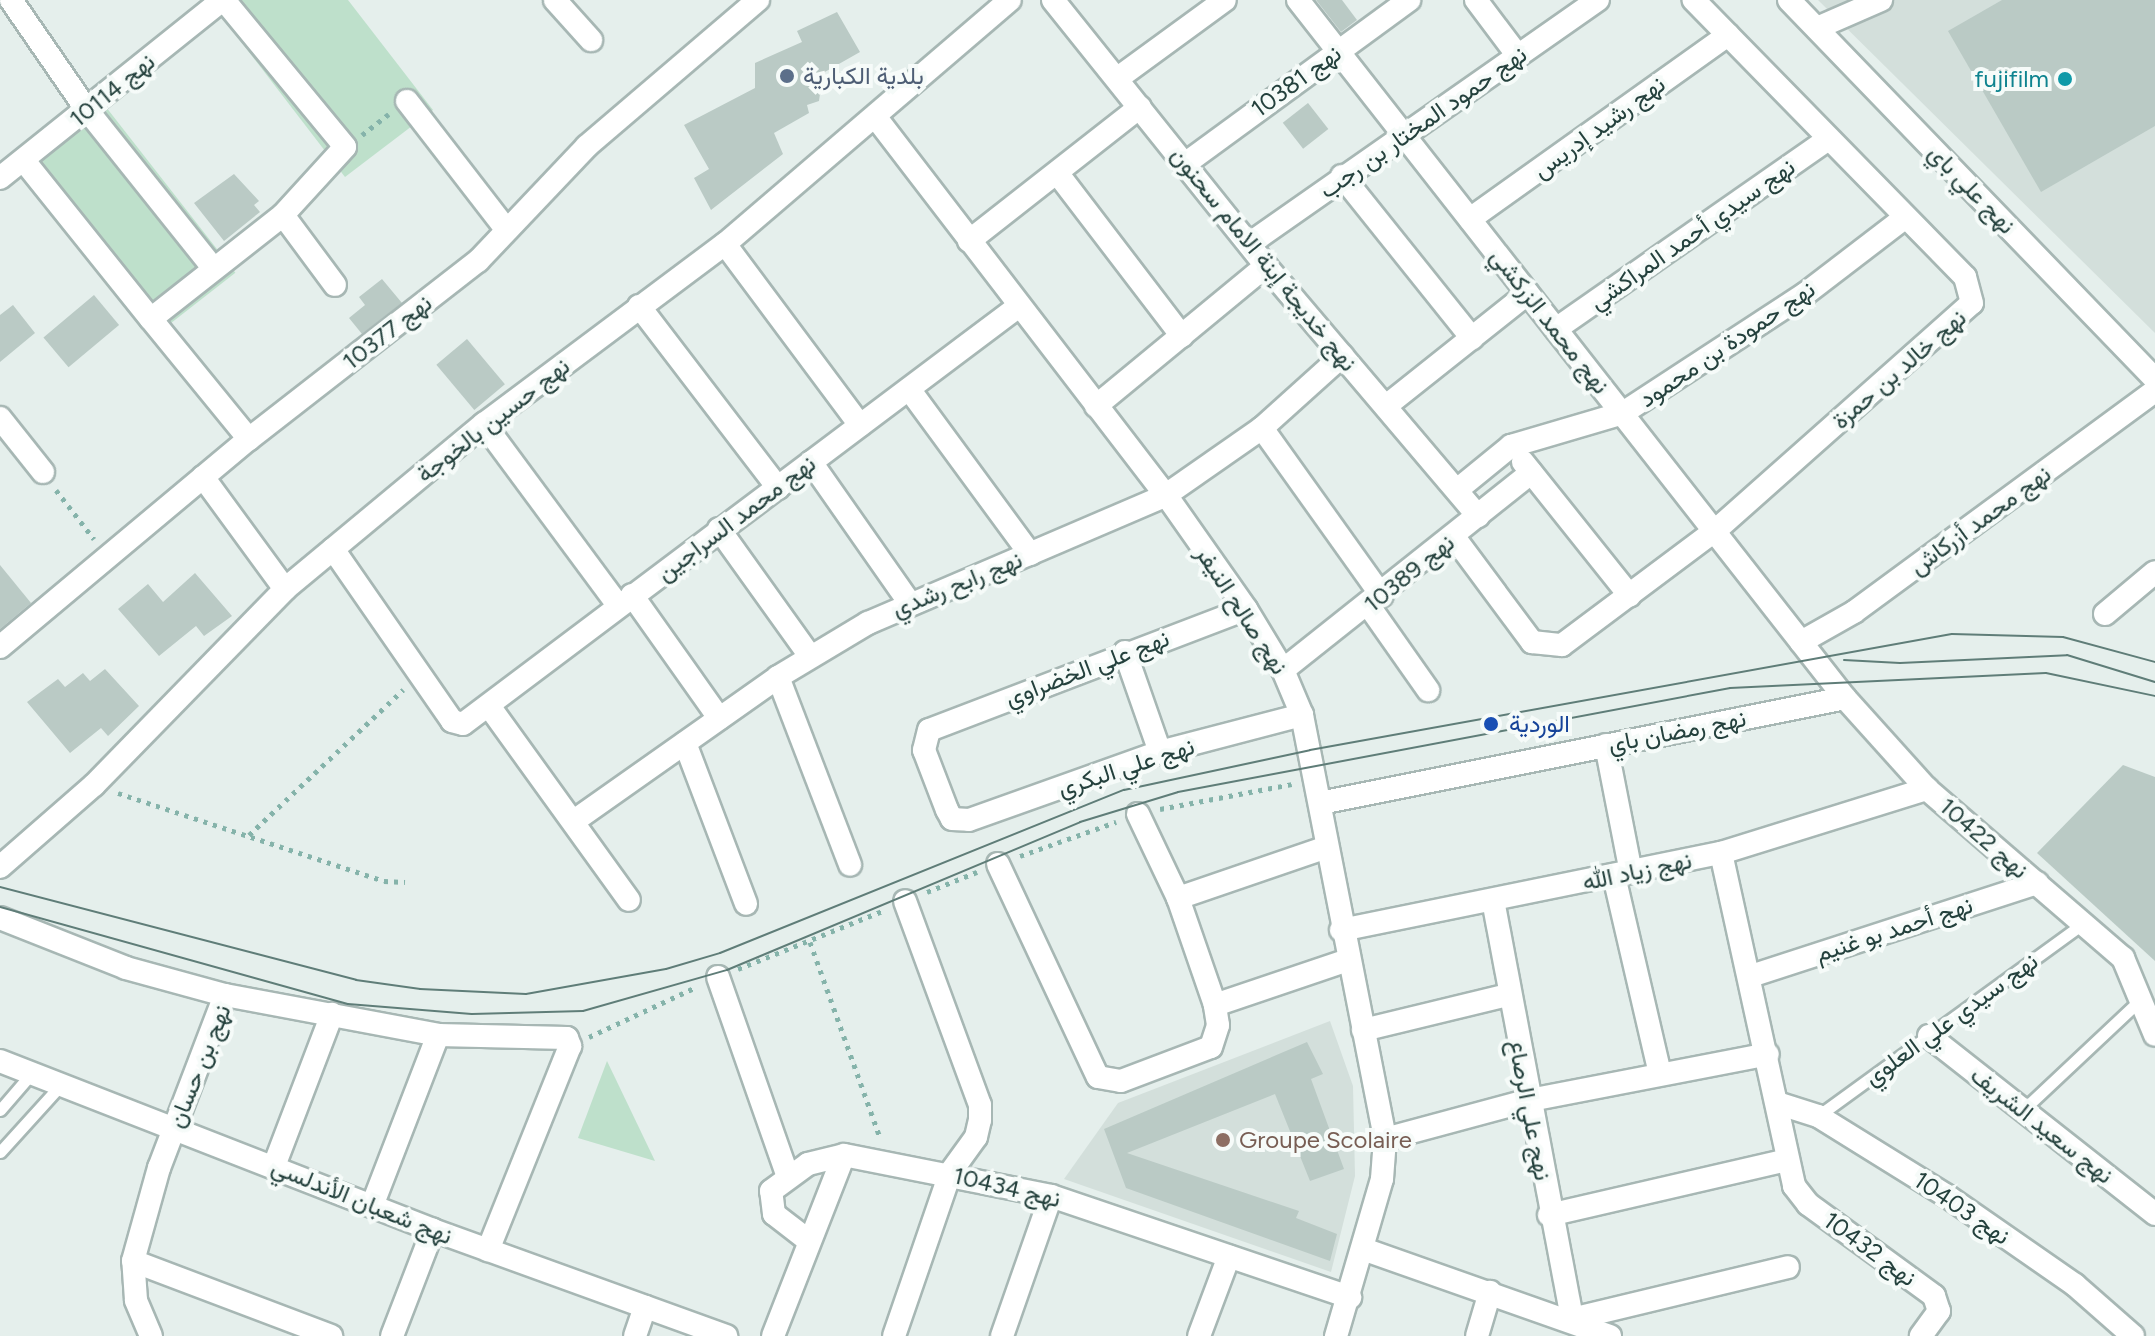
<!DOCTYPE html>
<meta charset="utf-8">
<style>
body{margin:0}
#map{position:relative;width:2155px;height:1336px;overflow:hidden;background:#e5efec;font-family:Figtree,Vazirmatn,sans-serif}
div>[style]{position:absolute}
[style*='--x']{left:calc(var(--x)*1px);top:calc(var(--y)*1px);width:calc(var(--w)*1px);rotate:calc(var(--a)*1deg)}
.built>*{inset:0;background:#d3dfdb}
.green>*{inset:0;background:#bee0cb;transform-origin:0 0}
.building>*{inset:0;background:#bacac5;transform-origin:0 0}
.path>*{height:5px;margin-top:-2.5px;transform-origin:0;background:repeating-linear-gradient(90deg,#85b3aa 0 4px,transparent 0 10px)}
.roads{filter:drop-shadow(2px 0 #a7b7b4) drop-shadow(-2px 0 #a7b7b4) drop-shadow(0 2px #a7b7b4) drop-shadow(0 -2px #a7b7b4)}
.service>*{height:11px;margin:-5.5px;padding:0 5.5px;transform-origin:5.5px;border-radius:5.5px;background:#fff}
.minor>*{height:22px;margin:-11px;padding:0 11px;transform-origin:11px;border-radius:11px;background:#fff}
.tram>*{height:2px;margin:-1px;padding:0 1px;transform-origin:1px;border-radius:1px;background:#5f7d78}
.dots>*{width:22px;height:22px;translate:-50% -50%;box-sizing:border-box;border:4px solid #f6fbf9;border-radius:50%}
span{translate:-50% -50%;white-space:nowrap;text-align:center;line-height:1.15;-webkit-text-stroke:8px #f6fbf9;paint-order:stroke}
.service-label{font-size:24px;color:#4e5e75}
.left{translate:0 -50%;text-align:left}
.culture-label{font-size:24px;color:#0d838f}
.right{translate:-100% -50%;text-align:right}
.street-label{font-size:24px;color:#24413d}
.transit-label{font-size:24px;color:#164399}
.education-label{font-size:24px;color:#785e54}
</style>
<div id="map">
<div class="built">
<div style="clip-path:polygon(1818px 0,2155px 0,2155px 333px)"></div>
<div style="clip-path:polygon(1330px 1021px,1353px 1086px,1355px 1176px,1331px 1272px,1064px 1179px,1118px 1103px)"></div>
</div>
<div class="green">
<div style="clip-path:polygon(209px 0,348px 0,433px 110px,345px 177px)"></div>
<div style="left:95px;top:93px;width:228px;height:108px;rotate:52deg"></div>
<div style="clip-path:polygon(607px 1061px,655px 1161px,578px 1138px)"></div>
</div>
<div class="building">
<div style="clip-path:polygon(1316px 0,1342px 0,1357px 20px,1341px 32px)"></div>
<div style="clip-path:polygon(2002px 0,2155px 0,2155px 126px,2041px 192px,1948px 31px)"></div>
<div style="clip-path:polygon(837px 12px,860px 52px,823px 73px,819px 101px,807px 105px,809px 113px,774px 133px,783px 154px,711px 210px,694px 178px,709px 169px,684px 125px,755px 88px,755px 63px,802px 42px,797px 31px)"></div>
<div style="left:1308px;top:103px;width:33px;height:32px;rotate:52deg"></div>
<div style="clip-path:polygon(234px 174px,259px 201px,254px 205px,260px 212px,224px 241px,194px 203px)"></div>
<div style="clip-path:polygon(382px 279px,402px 303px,362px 334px,349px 318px,365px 305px,359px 297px)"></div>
<div style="left:94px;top:295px;width:39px;height:66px;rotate:50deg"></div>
<div style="clip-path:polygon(13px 305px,35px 333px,0 362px,0 315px)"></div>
<div style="left:467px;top:339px;width:59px;height:40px;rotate:50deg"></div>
<div style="clip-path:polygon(0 565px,31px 603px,0 629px)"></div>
<div style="clip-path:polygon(195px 573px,232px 616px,204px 636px,196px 626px,159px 656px,118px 609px,148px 584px,163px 602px)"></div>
<div style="clip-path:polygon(105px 669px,139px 706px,108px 736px,101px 728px,70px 753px,27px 702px,58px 679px,65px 687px,83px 673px,90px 681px)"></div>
<div style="clip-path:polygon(2123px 765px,2155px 777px,2155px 961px,2037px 853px)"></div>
<div style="clip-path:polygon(1307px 1042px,1323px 1074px,1311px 1079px,1344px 1169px,1310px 1181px,1275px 1094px,1127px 1153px,1299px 1211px,1296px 1218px,1337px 1234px,1330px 1261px,1126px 1188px,1104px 1129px)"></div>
</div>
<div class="path">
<div style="--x:362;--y:135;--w:34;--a:-38"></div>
<div style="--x:56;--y:490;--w:62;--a:52.2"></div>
<div style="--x:118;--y:793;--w:280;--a:18.3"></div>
<div style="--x:384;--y:881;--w:21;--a:3"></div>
<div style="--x:1160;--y:809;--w:134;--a:-10.7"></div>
<div style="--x:249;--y:835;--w:212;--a:-43.3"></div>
<div style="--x:1020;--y:856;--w:102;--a:-19.5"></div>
<div style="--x:927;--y:892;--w:54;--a:-21.8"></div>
<div style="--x:810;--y:942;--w:207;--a:70.3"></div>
<div style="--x:738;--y:969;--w:158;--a:-21.9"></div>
<div style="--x:589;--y:1037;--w:118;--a:-25"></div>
</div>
<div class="roads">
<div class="service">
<div style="--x:2024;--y:1109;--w:161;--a:-43.2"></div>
<div style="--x:0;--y:1110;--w:48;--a:-49.3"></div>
<div style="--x:1818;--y:1116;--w:329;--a:-36"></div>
<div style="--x:0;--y:1152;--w:88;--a:-47.8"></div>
</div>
<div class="minor">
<div style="--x:11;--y:0;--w:134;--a:55.4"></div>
<div style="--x:87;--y:110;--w:203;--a:51.4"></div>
<div style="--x:224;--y:0;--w:190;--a:50.5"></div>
<div style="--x:345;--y:147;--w:92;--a:132.4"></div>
<div style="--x:283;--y:215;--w:168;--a:141.8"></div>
<div style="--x:151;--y:319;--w:155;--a:50.8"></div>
<div style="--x:555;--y:0;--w:54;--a:48"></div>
<div style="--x:1053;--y:0;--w:341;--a:51.3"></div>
<div style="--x:1266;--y:266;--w:328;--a:49.7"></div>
<div style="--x:1298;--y:0;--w:887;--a:51.92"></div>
<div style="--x:1845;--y:698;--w:122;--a:48"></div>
<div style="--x:1927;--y:789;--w:259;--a:40.8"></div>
<div style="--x:2123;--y:958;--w:83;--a:67.4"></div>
<div style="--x:1476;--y:0;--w:70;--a:53.1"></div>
<div style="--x:1789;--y:0;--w:527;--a:46"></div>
<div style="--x:1817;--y:28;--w:70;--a:-23.6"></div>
<div style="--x:1118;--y:78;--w:132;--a:-36.1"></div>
<div style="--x:407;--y:101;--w:160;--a:52.3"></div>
<div style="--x:877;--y:119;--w:474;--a:52.5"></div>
<div style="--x:1166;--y:495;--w:139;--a:54.9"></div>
<div style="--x:1246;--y:609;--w:71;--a:58.8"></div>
<div style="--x:1283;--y:670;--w:49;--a:67.1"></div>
<div style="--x:1302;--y:715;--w:432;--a:78.9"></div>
<div style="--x:1385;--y:1139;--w:40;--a:94.3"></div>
<div style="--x:1382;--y:1179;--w:164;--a:106.3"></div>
<div style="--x:25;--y:162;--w:201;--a:51.3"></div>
<div style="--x:1185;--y:164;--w:278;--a:-36.2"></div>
<div style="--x:1058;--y:174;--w:204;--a:52.6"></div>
<div style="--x:1342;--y:176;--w:208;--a:51.3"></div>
<div style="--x:0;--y:178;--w:285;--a:-38.7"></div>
<div style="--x:283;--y:215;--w:87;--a:53.4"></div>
<div style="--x:1470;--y:219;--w:317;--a:-35.5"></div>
<div style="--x:969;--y:241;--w:217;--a:-38.1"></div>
<div style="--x:725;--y:244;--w:226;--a:53.3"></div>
<div style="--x:1249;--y:244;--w:426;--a:-35"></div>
<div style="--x:639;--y:306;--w:229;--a:52.6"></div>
<div style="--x:1556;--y:329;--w:332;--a:-34.9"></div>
<div style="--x:909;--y:389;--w:205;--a:53.7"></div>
<div style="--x:1096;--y:406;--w:220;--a:-39.5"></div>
<div style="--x:1386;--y:406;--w:181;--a:-38.5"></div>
<div style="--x:0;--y:418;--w:69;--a:51.5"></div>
<div style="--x:484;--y:424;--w:225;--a:53.5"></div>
<div style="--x:1262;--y:428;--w:206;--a:54.5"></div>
<div style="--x:811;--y:462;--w:171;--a:55"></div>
<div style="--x:1523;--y:462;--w:171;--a:51.4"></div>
<div style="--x:203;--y:477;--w:139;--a:53.8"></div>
<div style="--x:1457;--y:490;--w:70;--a:-39.2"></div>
<div style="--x:1511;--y:446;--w:117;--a:-16.4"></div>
<div style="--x:1623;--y:413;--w:217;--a:-33.2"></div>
<div style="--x:1805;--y:294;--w:123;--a:-37.4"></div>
<div style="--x:719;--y:529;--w:156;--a:54.4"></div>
<div style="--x:1454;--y:537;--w:131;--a:53.4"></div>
<div style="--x:1532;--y:642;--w:30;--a:6"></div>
<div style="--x:1562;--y:645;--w:192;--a:-36.8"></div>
<div style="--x:1716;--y:530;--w:342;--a:-41.6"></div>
<div style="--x:1972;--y:303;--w:27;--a:-105"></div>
<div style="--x:1965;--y:277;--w:388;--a:-134.4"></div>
<div style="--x:333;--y:549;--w:209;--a:55.3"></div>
<div style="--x:452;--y:721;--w:11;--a:15"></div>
<div style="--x:463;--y:724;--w:696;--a:-36.94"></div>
<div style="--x:632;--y:595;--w:151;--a:54.7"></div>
<div style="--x:1369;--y:606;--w:103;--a:54.9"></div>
<div style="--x:1246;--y:609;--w:339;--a:159.1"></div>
<div style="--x:929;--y:730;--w:21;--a:104"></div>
<div style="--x:924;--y:750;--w:64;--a:69"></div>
<div style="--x:947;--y:810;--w:10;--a:61"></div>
<div style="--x:952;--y:819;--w:17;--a:3"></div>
<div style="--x:969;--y:820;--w:203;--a:-19.6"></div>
<div style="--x:1160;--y:752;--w:147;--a:-14.6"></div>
<div style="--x:2105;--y:614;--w:65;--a:-40"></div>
<div style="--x:1801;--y:642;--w:61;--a:-29.5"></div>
<div style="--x:1854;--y:612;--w:373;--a:-36.3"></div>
<div style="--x:0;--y:647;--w:324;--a:-39.9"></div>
<div style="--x:249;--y:439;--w:290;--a:-37.9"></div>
<div style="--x:478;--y:261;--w:158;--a:-46.5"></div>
<div style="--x:587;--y:146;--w:225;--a:-40.5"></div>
<div style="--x:1125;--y:652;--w:106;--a:70.7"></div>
<div style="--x:1283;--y:670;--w:317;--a:-38.5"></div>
<div style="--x:778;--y:677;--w:201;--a:69"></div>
<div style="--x:489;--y:706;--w:239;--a:54.2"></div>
<div style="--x:685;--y:743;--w:172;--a:69.2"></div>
<div style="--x:1606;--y:745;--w:130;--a:78.9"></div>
<div style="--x:1320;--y:803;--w:535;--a:-11.31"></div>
<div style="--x:1138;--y:814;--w:93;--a:64.5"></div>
<div style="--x:1178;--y:898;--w:113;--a:70.9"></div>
<div style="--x:1215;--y:1005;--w:140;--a:-18.7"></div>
<div style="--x:574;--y:821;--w:250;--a:-35.2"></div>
<div style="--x:778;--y:677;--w:105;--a:-31"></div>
<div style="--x:868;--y:623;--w:324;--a:-23.2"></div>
<div style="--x:1166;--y:495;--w:117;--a:-34.9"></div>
<div style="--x:1262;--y:428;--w:108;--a:-42"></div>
<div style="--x:1721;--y:853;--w:341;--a:77.6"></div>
<div style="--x:1794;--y:1186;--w:23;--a:52"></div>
<div style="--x:1808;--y:1204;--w:156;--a:36.1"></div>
<div style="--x:1934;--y:1296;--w:16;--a:72"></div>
<div style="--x:1939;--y:1311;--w:31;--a:126"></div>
<div style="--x:998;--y:864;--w:235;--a:64.9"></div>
<div style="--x:1098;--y:1077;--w:23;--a:10"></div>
<div style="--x:1121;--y:1081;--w:96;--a:-20.7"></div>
<div style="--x:1211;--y:1047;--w:23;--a:-72"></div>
<div style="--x:1218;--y:1025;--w:20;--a:-99"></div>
<div style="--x:0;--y:867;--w:125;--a:-41.1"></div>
<div style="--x:94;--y:785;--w:274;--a:-45.7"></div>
<div style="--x:285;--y:589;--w:259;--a:-39.7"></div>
<div style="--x:484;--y:424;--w:301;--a:-36.8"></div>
<div style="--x:725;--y:244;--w:375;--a:-40.6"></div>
<div style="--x:1614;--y:876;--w:203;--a:76.9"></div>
<div style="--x:1178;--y:898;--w:157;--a:-18.9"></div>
<div style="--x:1493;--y:900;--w:426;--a:79.3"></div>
<div style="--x:1572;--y:1319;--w:222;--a:-13.5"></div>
<div style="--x:0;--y:918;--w:136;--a:21.6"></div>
<div style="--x:126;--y:968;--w:103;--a:15.3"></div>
<div style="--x:1341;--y:930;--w:388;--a:-11.5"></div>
<div style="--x:1721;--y:853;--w:216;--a:-17.3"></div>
<div style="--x:1751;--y:976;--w:301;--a:-18"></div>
<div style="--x:718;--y:977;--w:209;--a:70.7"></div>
<div style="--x:1363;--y:1030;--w:149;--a:-13.6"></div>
<div style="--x:1929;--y:1036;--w:288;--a:38.2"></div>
<div style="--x:0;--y:1061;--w:465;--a:21.3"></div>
<div style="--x:433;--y:1230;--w:312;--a:19.9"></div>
<div style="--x:1777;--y:1103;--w:43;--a:17.6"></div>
<div style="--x:1818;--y:1116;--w:152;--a:31.8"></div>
<div style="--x:1947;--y:1196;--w:156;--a:34.8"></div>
<div style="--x:2075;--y:1285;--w:77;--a:41.3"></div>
<div style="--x:1385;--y:1139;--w:150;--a:-15.1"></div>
<div style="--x:1530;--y:1100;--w:242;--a:-10.9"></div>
<div style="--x:274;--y:1166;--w:163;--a:-69.1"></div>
<div style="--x:372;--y:1206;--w:183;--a:-68.9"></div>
<div style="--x:1549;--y:1215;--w:244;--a:-13"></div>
<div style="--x:809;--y:1241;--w:44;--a:-142.4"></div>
<div style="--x:774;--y:1214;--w:23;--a:-97"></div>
<div style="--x:771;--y:1191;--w:46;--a:-36.1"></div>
<div style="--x:808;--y:1164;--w:37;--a:-14"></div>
<div style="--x:1363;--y:1249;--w:262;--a:19.4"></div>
<div style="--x:133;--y:1261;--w:212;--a:20.7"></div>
<div style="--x:151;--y:1336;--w:39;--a:-113"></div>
<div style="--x:136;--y:1300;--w:39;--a:-94"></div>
<div style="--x:133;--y:1261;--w:97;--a:-74.4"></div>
<div style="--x:159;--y:1168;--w:185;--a:-69.1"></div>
<div style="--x:225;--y:995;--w:217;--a:10.6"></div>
<div style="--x:438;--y:1035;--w:129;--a:1.3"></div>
<div style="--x:567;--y:1038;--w:9;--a:69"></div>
<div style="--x:570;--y:1046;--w:220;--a:111.9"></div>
<div style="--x:392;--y:1336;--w:114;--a:-68.9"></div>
<div style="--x:635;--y:1336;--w:31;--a:-71"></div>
<div style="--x:773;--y:1336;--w:194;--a:-68.6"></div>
<div style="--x:844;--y:1155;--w:211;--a:11.2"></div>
<div style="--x:1051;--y:1196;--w:316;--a:18.7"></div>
<div style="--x:894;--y:1336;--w:172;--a:-71"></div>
<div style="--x:950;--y:1173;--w:44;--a:-54.2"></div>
<div style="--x:976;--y:1137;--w:17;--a:-77"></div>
<div style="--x:980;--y:1120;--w:15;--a:-90"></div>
<div style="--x:980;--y:1105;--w:217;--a:-110.2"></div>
<div style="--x:1002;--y:1336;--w:148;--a:-70.7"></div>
<div style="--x:1199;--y:1336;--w:85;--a:-69.4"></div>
<div style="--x:1477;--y:1336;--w:46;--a:-73.5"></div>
</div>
</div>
<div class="tram">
<div style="--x:1844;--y:660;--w:56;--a:3.1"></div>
<div style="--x:1900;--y:663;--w:167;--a:-2.7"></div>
<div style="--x:2067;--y:655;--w:92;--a:17.1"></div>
<div style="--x:0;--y:887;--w:368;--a:14.6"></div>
<div style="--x:356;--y:980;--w:65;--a:8"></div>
<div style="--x:420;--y:989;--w:106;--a:2.7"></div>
<div style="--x:526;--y:994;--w:142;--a:-10.1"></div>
<div style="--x:666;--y:969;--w:56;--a:-16.5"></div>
<div style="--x:720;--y:953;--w:436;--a:-22"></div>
<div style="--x:1124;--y:790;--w:190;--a:-12.1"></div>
<div style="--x:1310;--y:750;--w:652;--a:-10.24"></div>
<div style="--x:1952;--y:634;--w:111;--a:1.5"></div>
<div style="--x:2063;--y:637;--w:95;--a:15.2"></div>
<div style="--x:0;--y:907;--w:361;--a:15.6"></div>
<div style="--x:348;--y:1004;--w:124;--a:4.6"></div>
<div style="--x:472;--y:1014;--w:111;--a:-1.5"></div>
<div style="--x:583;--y:1011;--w:150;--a:-15.9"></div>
<div style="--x:727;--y:970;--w:383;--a:-22.7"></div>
<div style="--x:1080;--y:822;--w:102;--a:-17"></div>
<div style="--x:1178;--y:792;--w:562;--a:-10.67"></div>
<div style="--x:1730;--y:688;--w:316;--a:-2.7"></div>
<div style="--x:2046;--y:673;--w:111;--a:11.9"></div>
</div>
<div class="dots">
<div style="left:787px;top:76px;background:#5c6f8a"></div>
<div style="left:2065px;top:79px;background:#0f9aa8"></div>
<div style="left:1491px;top:724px;background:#1a4fb4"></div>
<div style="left:1223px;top:1140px;background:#8d6e63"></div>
</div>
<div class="service-label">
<span class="left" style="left:803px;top:76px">بلدية الكبارية</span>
</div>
<div class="culture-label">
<span class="right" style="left:2049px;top:79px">fujifilm</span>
</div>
<div class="street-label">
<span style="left:1296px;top:81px;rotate:-36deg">نهج 10381</span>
<span style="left:112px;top:90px;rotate:-39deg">نهج 10114</span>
<span style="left:1423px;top:122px;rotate:-35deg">نهج حمود المختار بن رجب</span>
<span style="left:1599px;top:127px;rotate:-36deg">نهج رشيد إدريس</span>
<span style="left:1972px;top:189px;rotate:46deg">نهج علي باي</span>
<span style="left:1692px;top:234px;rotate:-35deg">نهج سيدي أحمد المراكشي</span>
<span style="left:1264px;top:259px;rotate:51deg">نهج خديجة إبنة الامام سحنون</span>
<span style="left:1550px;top:321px;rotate:52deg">نهج محمد الزركشي</span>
<span style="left:387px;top:332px;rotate:-38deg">نهج 10377</span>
<span style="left:1727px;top:344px;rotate:-34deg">نهج حمودة بن محمود</span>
<span style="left:1899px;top:369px;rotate:-41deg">نهج خالد بن حمزة</span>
<span style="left:493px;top:420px;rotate:-38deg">نهج حسين بالخوجة</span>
<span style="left:736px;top:518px;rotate:-37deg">نهج محمد السراجين</span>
<span style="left:1980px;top:520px;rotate:-36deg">نهج محمد أزركاش</span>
<span style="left:1409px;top:573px;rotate:-39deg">نهج 10389</span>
<span style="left:957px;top:584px;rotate:-22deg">نهج رابح رشدي</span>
<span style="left:1242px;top:610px;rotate:57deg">نهج صالح النيفر</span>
<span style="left:1087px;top:668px;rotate:-21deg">نهج علي الخضراوي</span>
<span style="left:1677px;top:731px;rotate:-11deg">نهج رمضان باي</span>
<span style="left:1126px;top:767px;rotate:-18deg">نهج علي البكري</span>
<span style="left:1984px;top:838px;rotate:41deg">نهج 10422</span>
<span style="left:1637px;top:871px;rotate:-12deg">نهج زياد الله</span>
<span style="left:1894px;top:929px;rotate:-18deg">نهج أحمد بو غنيم</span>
<span style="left:1951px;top:1019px;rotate:-36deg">نهج سيدي علي العلوي</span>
<span style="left:199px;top:1066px;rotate:-68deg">نهج بن حسان</span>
<span style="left:1530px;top:1110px;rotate:79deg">نهج علي الرصاع</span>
<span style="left:2042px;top:1125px;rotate:38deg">نهج سعيد الشريف</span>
<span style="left:1007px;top:1187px;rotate:13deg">نهج 10434</span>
<span style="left:362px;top:1201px;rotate:22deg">نهج شعبان الأندلسي</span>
<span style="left:1962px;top:1208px;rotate:34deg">نهج 10403</span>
<span style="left:1870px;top:1249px;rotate:36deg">نهج 10432</span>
</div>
<div class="transit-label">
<span class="left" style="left:1509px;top:724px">الوردية</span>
</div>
<div class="education-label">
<span class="left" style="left:1239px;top:1140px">Groupe Scolaire</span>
</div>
</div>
